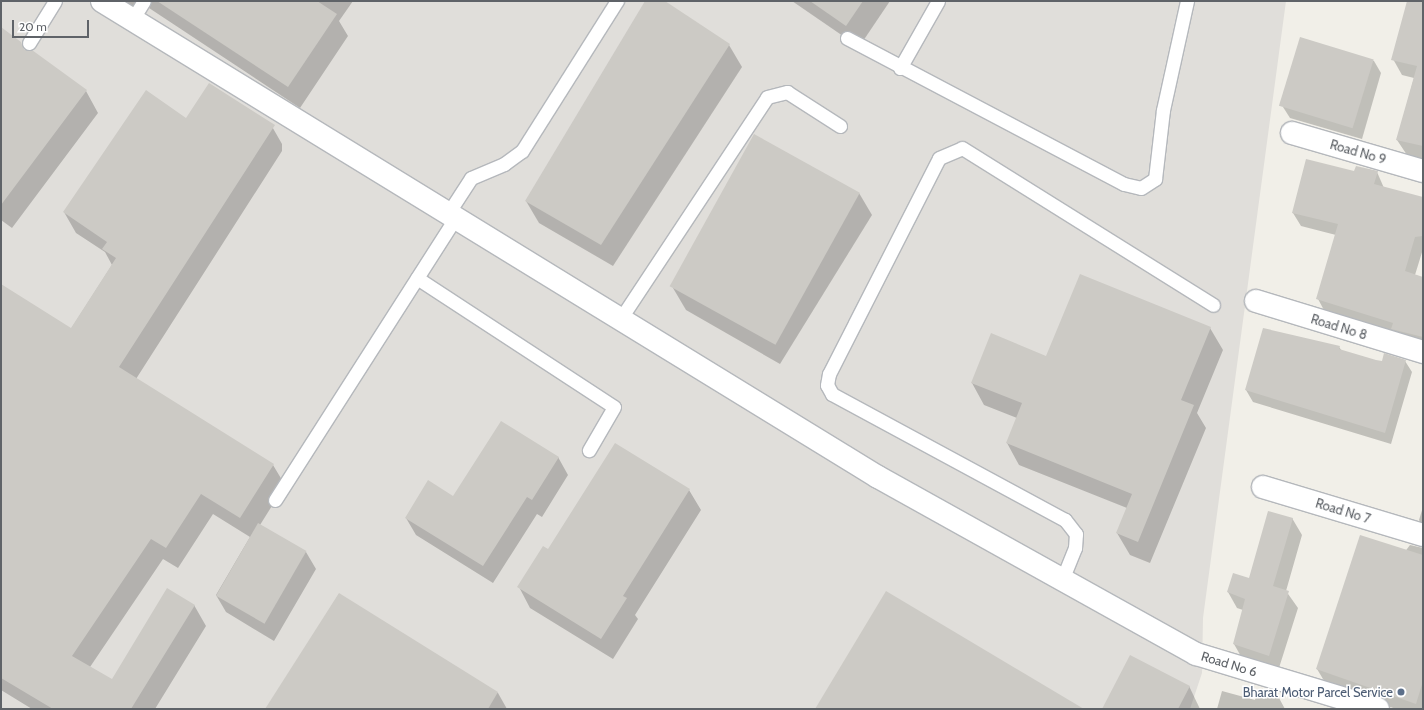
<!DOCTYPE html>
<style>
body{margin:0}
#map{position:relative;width:1424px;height:710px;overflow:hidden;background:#f1efe8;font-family:Cabin,sans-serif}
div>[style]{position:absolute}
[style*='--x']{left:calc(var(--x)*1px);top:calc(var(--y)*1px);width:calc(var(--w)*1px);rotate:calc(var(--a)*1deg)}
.industrial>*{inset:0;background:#e0deda}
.shadow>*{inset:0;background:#0003}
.building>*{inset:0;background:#cccac5;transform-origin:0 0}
.roads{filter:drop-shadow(1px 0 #b5b8bc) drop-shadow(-1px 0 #b5b8bc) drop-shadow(0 1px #b5b8bc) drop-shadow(0 -1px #b5b8bc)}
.service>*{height:13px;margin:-6.5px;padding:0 6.5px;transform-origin:6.5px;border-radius:6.5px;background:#fff}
.minor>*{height:22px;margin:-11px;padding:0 11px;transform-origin:11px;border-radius:11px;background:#fff}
.dots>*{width:11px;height:11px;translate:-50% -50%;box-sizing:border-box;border:2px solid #fff;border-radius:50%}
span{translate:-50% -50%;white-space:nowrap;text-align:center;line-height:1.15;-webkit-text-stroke:3px #fff;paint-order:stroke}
.street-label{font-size:13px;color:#5f6368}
.service-label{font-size:13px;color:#4e5e75}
.right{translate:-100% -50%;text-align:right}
.frame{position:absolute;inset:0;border:2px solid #5f6368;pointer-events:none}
.scale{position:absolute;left:12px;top:20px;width:77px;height:18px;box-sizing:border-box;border:2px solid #5f6368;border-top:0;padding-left:5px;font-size:12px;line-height:14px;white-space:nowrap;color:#5f6368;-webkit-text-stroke:3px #fff;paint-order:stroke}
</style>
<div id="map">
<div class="industrial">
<div style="clip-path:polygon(1px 1px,1286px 1px,1203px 618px,1202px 673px,1190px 709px,1px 709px)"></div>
</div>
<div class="shadow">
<div style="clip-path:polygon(106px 1px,353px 1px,339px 21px,348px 36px,300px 108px,146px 6px,137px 20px)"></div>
<div style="clip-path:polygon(646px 1px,663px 1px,729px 45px,742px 67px,613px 266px,539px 223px,526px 201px)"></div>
<div style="clip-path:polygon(792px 1px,890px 1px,859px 47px)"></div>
<div style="clip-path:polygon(1423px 6px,1423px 160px,1407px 155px,1397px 140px,1414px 78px,1402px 75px,1393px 59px)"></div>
<div style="clip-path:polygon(1px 28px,25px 51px,86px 91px,98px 113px,12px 228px,1px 220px)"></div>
<div style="clip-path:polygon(1301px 38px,1374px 61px,1381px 73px,1362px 139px,1290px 118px,1283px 107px)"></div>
<div style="clip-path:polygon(186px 120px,270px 123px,282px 144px,282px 151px,136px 379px,273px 465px,285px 485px,260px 525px,306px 552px,316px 569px,274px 641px,226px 612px,216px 595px,250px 537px,213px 514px,178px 568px,163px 559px,90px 667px,112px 680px,194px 605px,206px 626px,155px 709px,32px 709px,1px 690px,1px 285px,71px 329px,112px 265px,105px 252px,76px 233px,64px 212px)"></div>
<div style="clip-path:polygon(1377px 172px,1384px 188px,1423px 198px,1423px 249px,1415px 275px,1423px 278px,1423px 348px,1325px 312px,1318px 299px,1336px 235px,1301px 226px,1293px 213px,1355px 173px)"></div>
<div style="clip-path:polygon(859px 193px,872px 215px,780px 364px,686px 310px,673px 288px)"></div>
<div style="clip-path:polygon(1210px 328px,1223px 350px,1197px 413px,1206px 428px,1150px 563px,1130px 555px,1117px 533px,1127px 508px,1019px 465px,1007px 443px,1017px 418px,984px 405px,972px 383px,1047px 357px)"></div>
<div style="clip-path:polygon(1339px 347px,1342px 351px,1383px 363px,1405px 361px,1412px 372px,1391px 444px,1253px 402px,1246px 390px)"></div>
<div style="clip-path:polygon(558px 457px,568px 475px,542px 517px,537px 514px,493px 583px,416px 535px,406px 518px)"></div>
<div style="clip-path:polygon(689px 490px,701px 510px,635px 615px,638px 619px,613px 659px,530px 608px,519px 587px,549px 551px)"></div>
<div style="clip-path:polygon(1423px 507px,1423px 528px,1419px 520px)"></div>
<div style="clip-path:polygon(1292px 518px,1302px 535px,1286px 591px,1298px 608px,1278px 671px,1243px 660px,1234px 644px,1243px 610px,1237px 608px,1228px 592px,1249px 580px)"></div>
<div style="clip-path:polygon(1410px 545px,1423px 548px,1423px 709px,1396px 709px,1326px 684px,1317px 669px)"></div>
<div style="clip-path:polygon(339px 594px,498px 693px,507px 709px,267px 709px)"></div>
<div style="clip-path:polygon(1189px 686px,1200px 709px,1128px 709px)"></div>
<div style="clip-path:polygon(1222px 691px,1255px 700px,1257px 692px,1279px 698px,1285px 709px,1217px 709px)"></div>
</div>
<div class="building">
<div style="clip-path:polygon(157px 1px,317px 1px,337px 14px,288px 87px)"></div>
<div style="clip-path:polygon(645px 1px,665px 1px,730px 44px,601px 245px,525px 201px)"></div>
<div style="clip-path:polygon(810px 1px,863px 1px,846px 26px)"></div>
<div style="clip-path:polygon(1407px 1px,1423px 1px,1423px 146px,1396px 140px,1417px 66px,1391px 60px)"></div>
<div style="clip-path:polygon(1px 27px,21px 42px,24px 50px,32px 50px,87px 90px,1px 205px)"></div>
<div style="left:1300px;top:37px;width:77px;height:72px;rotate:17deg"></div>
<div style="clip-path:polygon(209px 83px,275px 125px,119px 367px,274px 464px,240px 518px,201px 494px,166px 548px,151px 539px,72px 656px,112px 679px,167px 588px,195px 605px,131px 709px,53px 709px,1px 678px,1px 284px,71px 328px,116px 258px,102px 249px,107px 242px,63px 212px,146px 90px,186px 118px)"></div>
<div style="left:754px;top:134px;width:121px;height:174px;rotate:29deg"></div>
<div style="clip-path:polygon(1306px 159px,1354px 171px,1356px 166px,1378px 171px,1374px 184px,1423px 197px,1423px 236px,1415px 237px,1405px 271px,1423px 277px,1423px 337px,1391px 329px,1393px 323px,1316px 299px,1338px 224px,1292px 213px)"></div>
<div style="clip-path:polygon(1080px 274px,1211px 327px,1181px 400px,1194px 405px,1138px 542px,1116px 533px,1132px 494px,1006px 443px,1022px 403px,971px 383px,991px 333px,1046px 356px)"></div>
<div style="clip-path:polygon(1263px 328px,1340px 346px,1339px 349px,1376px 360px,1382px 361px,1384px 353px,1406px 360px,1385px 433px,1245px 390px)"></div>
<div style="clip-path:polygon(501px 421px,559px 457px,532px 500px,527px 497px,483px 566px,405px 518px,428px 480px,453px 496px)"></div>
<div style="clip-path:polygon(615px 443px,690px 489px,623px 596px,627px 598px,601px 639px,517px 587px,543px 546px,548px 549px)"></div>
<div style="clip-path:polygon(1268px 511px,1293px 518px,1273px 586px,1289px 591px,1269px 656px,1233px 644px,1245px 599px,1227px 592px,1233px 573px,1249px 578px)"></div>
<div style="left:258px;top:523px;width:56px;height:84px;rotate:30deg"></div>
<div style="clip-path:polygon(1360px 535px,1423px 555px,1423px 681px,1416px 704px,1316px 669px)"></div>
<div style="clip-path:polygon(886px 591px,1084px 709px,815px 709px)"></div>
<div style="clip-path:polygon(339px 593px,498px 692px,488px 709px,265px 709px)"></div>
<div style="clip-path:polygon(1130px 655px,1190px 686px,1178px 709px,1102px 709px)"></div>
</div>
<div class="roads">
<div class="service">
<div style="--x:132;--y:20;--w:22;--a:-58"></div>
<div style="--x:847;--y:38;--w:313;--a:27.8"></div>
<div style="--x:1124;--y:184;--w:17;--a:13"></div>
<div style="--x:1141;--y:188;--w:17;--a:-33"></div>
<div style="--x:1155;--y:179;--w:69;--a:-83.4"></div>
<div style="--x:1163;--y:110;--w:112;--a:-77.6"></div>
<div style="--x:29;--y:43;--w:49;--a:-58.2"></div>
<div style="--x:900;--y:68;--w:77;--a:-60.4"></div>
<div style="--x:447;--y:215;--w:44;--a:-57"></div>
<div style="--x:471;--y:178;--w:36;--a:-23"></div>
<div style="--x:504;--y:164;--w:22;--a:-36"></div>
<div style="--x:522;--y:151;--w:178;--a:-57.7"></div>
<div style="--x:417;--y:278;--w:235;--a:33.2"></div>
<div style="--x:614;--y:407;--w:50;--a:120.2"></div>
<div style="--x:619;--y:321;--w:268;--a:-56.5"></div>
<div style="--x:767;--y:97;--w:21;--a:-14"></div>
<div style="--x:787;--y:92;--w:63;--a:32.7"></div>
<div style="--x:275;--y:500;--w:332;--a:-57.4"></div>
<div style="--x:1062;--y:580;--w:35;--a:-68"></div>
<div style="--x:1075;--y:548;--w:14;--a:-86"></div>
<div style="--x:1076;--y:534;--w:18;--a:-128"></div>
<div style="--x:1065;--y:520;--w:265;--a:-151.6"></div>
<div style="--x:832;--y:394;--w:10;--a:-119"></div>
<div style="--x:827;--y:385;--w:11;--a:-80"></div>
<div style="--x:829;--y:374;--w:242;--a:-63"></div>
<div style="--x:939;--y:158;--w:25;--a:-23"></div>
<div style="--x:962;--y:148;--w:296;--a:32"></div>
</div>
<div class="minor">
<div style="--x:102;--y:1;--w:910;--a:31.53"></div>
<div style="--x:878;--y:477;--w:364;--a:29.1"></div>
<div style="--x:1196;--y:654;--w:190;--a:16.8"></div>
<div style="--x:1292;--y:133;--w:136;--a:16.2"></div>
<div style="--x:1256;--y:301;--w:175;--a:17"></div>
<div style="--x:1263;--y:487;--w:167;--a:16.7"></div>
</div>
</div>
<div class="dots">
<div style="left:1401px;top:692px;background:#5c6f8a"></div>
</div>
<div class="street-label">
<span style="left:1358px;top:152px;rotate:16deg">Road No 9</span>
<span style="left:1339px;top:327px;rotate:17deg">Road No 8</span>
<span style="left:1343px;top:511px;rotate:17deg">Road No 7</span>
<span style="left:1229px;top:664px;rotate:17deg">Road No 6</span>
</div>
<div class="service-label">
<span class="right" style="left:1393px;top:692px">Bharat Motor Parcel Service</span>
</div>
<div class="frame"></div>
<div class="scale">20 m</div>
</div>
